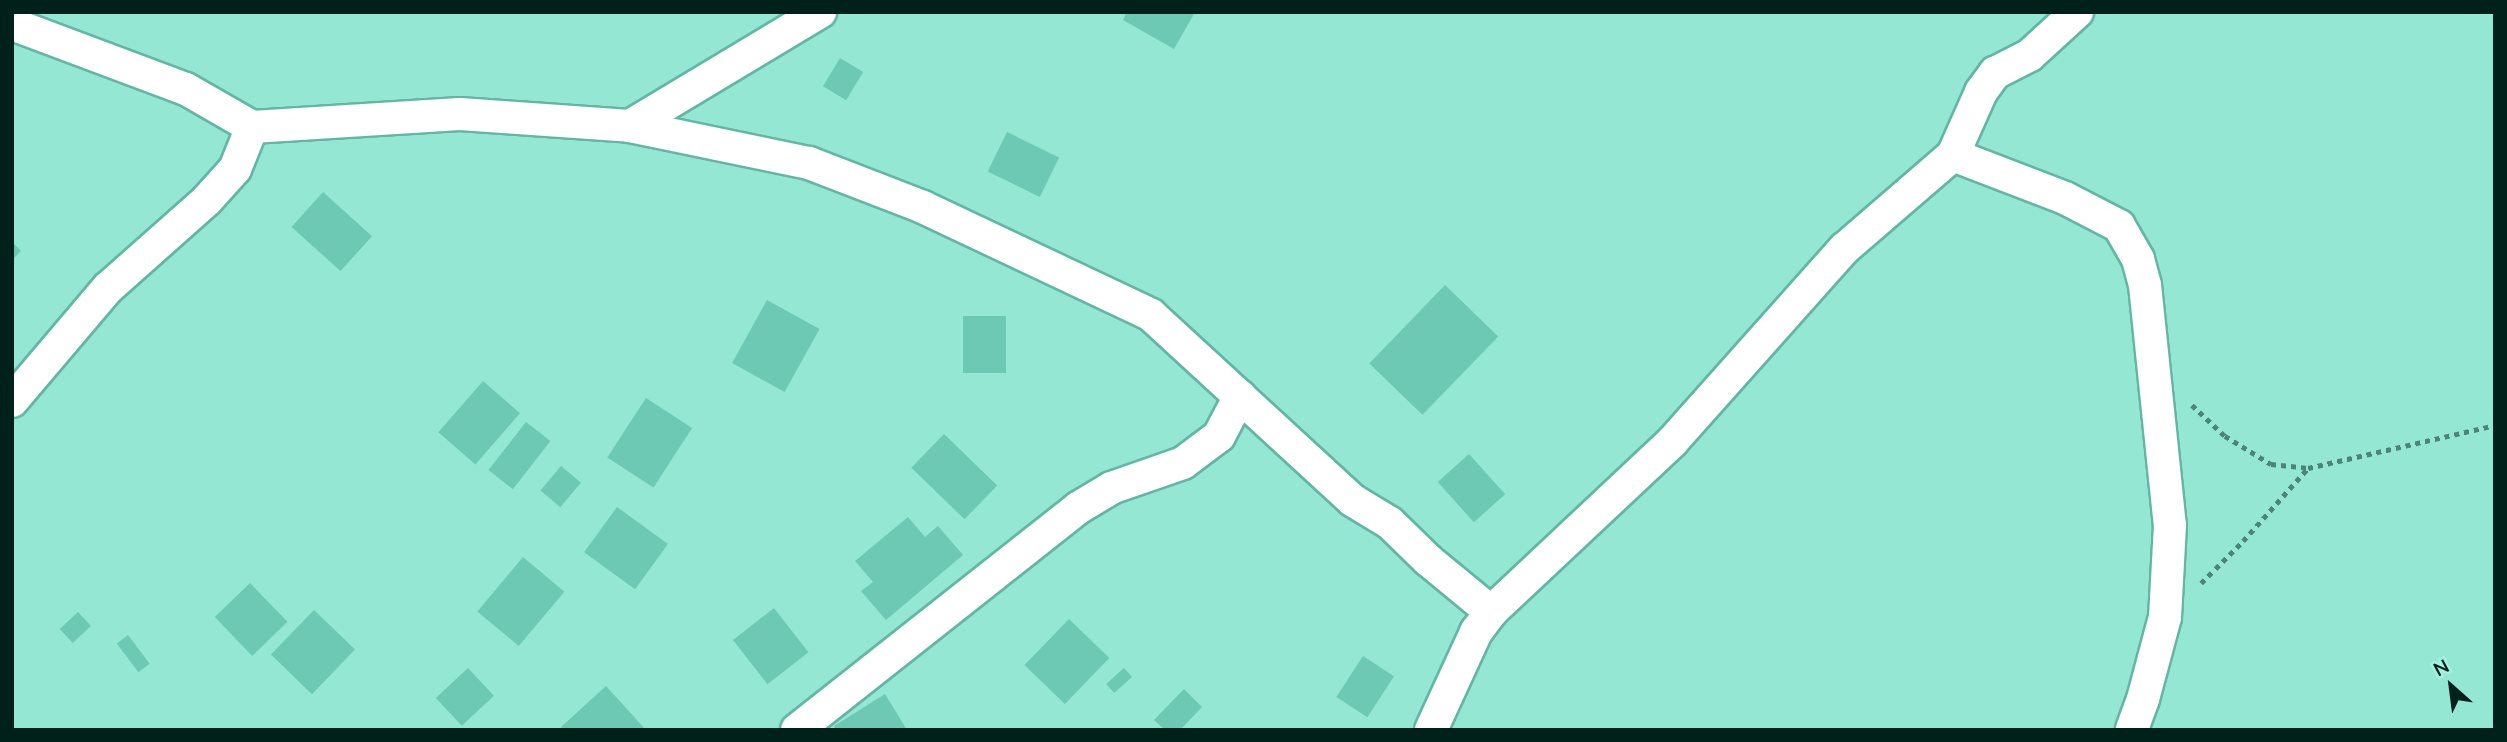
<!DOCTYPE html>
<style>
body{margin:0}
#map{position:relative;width:2507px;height:742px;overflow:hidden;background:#93e7d3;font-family:Mulish,sans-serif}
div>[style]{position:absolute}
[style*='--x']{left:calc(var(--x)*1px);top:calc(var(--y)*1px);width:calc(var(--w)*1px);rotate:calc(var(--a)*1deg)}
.building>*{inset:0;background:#6dc9b4;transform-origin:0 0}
.path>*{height:4.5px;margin-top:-2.25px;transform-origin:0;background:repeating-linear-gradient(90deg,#4a8577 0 5px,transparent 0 10px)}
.roads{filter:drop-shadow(2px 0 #63b6a4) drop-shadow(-2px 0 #63b6a4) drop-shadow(0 2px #63b6a4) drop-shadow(0 -2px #63b6a4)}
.minor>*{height:32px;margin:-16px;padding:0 16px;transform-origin:16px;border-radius:16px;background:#fff}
span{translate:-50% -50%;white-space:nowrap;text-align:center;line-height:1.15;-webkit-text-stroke:5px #a0f4e0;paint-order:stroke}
.frame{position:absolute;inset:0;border:14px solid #00211a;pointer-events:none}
.north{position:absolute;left:2416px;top:651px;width:70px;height:70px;-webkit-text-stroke:5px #a0f4e0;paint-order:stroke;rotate:332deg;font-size:19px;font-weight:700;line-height:28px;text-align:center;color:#00211a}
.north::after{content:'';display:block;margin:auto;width:24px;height:32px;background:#00211a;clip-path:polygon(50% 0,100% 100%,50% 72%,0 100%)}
</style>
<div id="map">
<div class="building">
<div style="clip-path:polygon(1127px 12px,1195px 12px,1174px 49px,1123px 20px)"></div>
<div style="left:840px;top:58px;width:27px;height:33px;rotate:31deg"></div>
<div style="left:1007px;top:132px;width:58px;height:44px;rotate:26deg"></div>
<div style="left:323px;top:192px;width:66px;height:47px;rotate:42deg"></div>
<div style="clip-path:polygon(12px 242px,21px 251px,12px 260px)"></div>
<div style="left:1445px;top:285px;width:74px;height:109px;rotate:44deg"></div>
<div style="left:767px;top:300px;width:60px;height:72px;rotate:29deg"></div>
<div style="left:963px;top:316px;width:43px;height:57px"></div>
<div style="left:483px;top:381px;width:49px;height:68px;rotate:41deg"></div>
<div style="left:646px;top:398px;width:55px;height:71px;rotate:33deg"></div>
<div style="left:526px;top:422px;width:31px;height:61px;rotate:38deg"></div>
<div style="left:944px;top:434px;width:74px;height:47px;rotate:44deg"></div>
<div style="left:1469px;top:454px;width:54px;height:42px;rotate:48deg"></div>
<div style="left:561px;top:466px;width:26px;height:32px;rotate:40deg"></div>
<div style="left:617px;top:507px;width:63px;height:56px;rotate:36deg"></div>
<div style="clip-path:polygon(908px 517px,925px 537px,938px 526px,963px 555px,886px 620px,861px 591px,873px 582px,855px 561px)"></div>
<div style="left:523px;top:557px;width:54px;height:71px;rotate:40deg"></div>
<div style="left:250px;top:583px;width:54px;height:49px;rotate:46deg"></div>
<div style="left:774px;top:608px;width:56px;height:52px;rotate:52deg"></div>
<div style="left:314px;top:610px;width:57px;height:62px;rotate:44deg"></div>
<div style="left:78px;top:612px;width:19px;height:25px;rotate:47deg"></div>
<div style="left:1069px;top:619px;width:56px;height:64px;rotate:44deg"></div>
<div style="left:128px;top:635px;width:36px;height:14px;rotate:53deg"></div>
<div style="left:1363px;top:656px;width:37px;height:49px;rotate:33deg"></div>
<div style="left:468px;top:668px;width:38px;height:44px;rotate:47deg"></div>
<div style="left:1124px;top:668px;width:12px;height:24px;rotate:48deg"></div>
<div style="clip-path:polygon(606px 686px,646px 730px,563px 730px,561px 727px)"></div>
<div style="clip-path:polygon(1184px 689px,1202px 707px,1180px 730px,1165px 730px,1154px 720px)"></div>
<div style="clip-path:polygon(885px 694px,907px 730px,836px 730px,834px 726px)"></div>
</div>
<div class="path">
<div style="--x:2192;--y:405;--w:45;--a:43.2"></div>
<div style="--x:2225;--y:436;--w:54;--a:31.3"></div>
<div style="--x:2271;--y:464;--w:37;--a:6"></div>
<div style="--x:2308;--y:468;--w:192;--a:-12.9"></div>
<div style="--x:2201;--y:583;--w:59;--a:-45"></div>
<div style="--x:2243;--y:541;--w:98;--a:-48.3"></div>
</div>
<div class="roads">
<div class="minor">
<div style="--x:12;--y:24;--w:186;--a:20.5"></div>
<div style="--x:186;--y:89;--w:76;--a:29.9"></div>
<div style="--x:252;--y:127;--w:208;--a:-3.6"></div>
<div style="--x:460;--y:114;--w:170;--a:4"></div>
<div style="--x:630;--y:126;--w:183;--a:11.7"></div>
<div style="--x:809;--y:163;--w:122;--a:21.1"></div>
<div style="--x:923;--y:207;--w:252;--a:25.3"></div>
<div style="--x:1151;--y:315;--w:273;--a:42.6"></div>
<div style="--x:1352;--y:500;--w:44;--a:31.2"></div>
<div style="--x:1390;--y:523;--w:53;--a:44.2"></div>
<div style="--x:1428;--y:560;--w:82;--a:39.5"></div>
<div style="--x:630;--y:126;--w:222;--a:-31"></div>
<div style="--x:1953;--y:155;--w:120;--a:21"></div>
<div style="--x:2065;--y:198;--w:61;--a:27.4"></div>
<div style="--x:2119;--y:226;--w:38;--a:60"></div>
<div style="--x:2138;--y:259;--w:27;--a:75"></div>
<div style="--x:2145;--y:285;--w:241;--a:84.1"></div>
<div style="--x:2170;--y:525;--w:92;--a:93.1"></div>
<div style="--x:2165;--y:617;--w:85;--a:105"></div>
<div style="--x:2143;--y:699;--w:33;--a:110"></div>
<div style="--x:12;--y:401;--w:148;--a:-49.7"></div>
<div style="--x:108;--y:288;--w:132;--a:-41.6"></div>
<div style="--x:207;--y:200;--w:42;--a:-47.9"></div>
<div style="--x:235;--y:169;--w:45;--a:-68"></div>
<div style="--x:797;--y:730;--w:358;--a:-38.3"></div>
<div style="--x:1078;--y:508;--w:39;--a:-31"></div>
<div style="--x:1111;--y:488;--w:76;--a:-19.1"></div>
<div style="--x:1183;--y:463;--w:45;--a:-36.9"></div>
<div style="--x:1219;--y:436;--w:45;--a:-62.3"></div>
<div style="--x:1431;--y:730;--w:108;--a:-65.3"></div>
<div style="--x:1476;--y:632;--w:25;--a:-53"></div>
<div style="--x:1491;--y:612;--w:248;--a:-43.2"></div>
<div style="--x:1672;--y:442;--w:259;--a:-48.3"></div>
<div style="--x:1844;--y:249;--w:144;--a:-40.8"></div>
<div style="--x:1953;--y:155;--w:69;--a:-66"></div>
<div style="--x:1981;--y:92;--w:24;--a:-54"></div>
<div style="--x:1995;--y:73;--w:39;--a:-27"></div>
<div style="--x:2030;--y:55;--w:64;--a:-42.5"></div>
</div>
</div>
<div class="frame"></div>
<div class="north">N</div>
</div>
